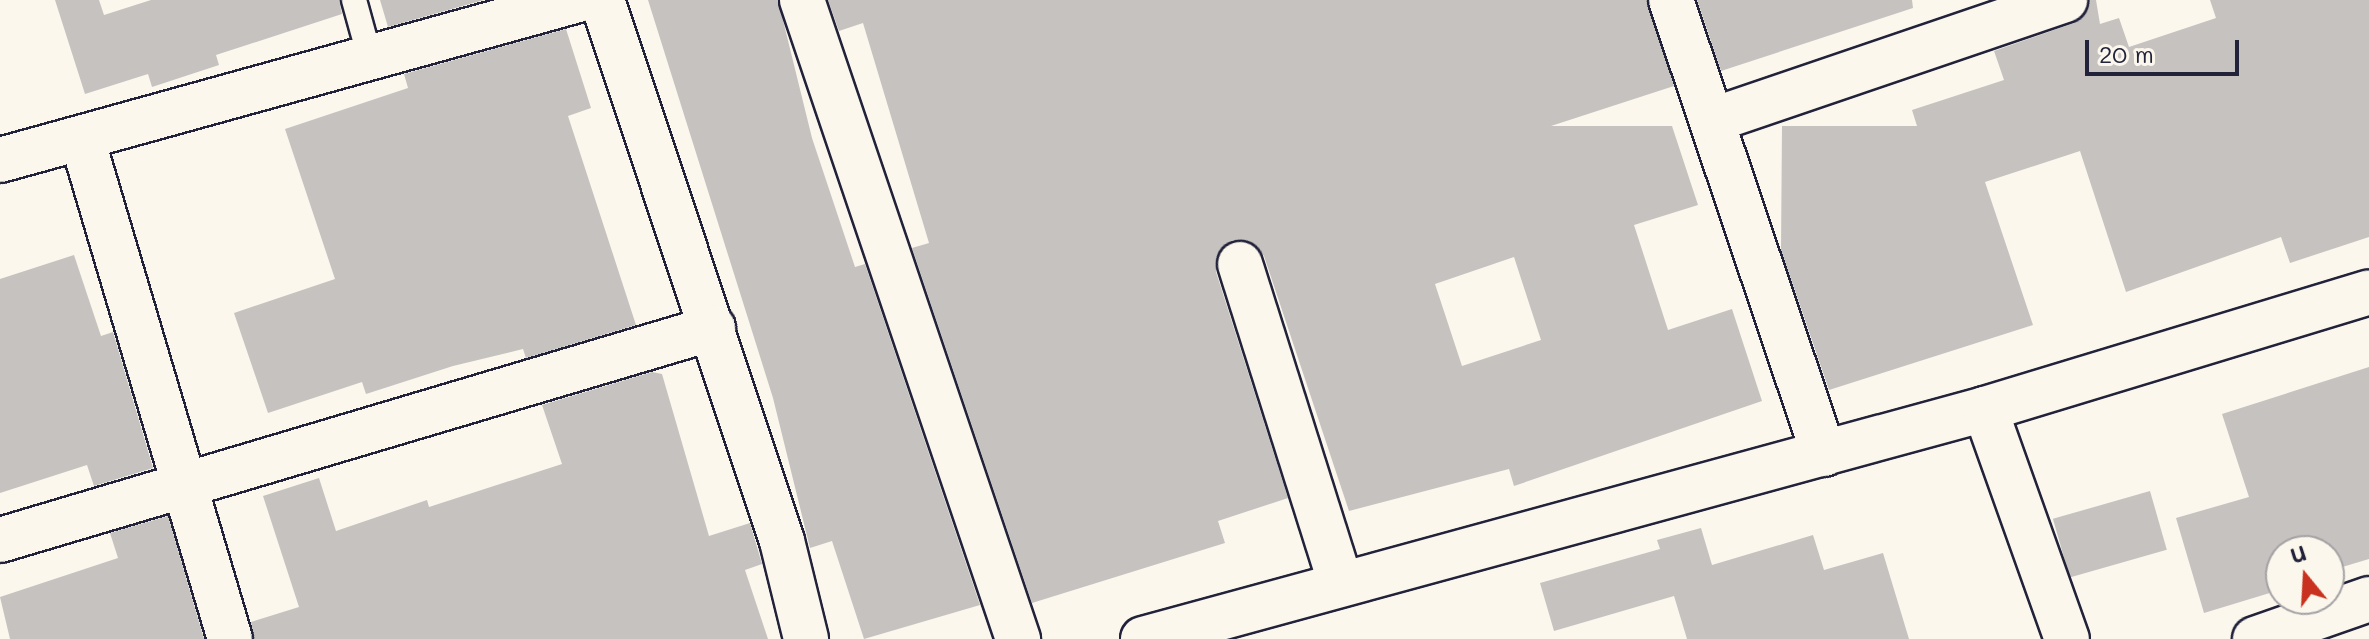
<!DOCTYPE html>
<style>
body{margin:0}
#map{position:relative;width:2369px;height:639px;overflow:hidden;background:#fbf7ec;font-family:Mali,sans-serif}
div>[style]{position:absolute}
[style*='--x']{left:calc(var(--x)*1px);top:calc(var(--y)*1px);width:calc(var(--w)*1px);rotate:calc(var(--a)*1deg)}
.building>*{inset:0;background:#c6c2c0;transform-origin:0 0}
.roads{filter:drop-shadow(2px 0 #22223b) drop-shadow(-2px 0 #22223b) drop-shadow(0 2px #22223b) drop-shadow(0 -2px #22223b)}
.service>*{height:24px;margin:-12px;padding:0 12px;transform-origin:12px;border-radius:12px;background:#fbf7ec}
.minor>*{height:44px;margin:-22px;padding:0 22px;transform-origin:22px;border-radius:22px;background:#fbf7ec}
span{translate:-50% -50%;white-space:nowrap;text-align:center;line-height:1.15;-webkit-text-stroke:6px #fbf7ec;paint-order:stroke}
.north{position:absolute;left:2265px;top:535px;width:80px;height:80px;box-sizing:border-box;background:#fbf7ec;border:2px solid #a4a2a5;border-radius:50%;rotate:342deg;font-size:22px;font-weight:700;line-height:32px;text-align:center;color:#22223b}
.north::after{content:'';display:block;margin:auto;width:28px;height:36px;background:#c8321e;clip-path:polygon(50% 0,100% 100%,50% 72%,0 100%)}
.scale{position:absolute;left:2085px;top:40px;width:154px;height:36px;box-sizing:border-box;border:4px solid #22223b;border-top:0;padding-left:10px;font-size:24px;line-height:28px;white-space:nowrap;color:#22223b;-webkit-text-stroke:6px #fbf7ec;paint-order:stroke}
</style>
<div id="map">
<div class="building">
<div style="clip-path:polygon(55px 0,99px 0,104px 15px,151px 0,339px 0,342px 14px,216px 55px,219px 65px,152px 87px,148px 74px,85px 94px)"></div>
<div style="clip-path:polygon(380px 0,484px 0,388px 27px)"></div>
<div style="clip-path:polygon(648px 0,778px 0,812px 138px,855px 267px,865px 264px,980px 605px,864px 639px,832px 541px,810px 548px,773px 398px)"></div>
<div style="clip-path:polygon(evenodd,828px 0,1647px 0,1674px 86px,1551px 126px,1672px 126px,1698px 205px,1634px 225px,1668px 330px,1732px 309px,1762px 401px,1514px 486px,1509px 469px,1349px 511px,1264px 256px,1256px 245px,1233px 240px,1221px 248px,1216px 272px,1288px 498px,1218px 521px,1225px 543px,1032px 603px,912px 248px,929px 243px,863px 23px,839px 31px,828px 0,1514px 257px,1541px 340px,1462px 366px,1435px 284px,1514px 257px)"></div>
<div style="clip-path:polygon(1697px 0,1912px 0,1913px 8px,1721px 71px)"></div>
<div style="clip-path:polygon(2089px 0,2096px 0,2100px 24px,2119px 18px,2129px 47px,2216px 18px,2210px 0,2369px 0,2369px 237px,2290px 263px,2281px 237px,2126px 292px,2080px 151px,1985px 182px,2033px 325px,1829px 390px,1781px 250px,1782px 126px,1917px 126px,1912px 110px,2004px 80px,1994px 51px,2074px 23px)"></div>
<div style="clip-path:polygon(566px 29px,591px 108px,568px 116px,636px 325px,526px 358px,523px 349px,453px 366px,366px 394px,362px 382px,268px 413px,234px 313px,335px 279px,285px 129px,408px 88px,404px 74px)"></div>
<div style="clip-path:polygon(74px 255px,101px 336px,113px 332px,153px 468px,94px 486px,87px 465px,0 493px,0 279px)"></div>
<div style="clip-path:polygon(2369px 367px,2369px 559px,2329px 571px,2329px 551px,2281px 551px,2281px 585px,2273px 592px,2204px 613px,2176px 518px,2249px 497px,2222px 414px)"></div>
<div style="clip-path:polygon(652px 372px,662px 374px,709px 536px,750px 523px,762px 564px,745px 570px,768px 639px,254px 639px,251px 622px,299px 607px,263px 496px,319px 478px,336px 531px,427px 500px,429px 507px,562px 464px,542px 405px)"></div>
<div style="left:2150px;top:491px;width:61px;height:101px;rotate:74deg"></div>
<div style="clip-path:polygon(168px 516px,204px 639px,10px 639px,0 597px,118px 558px,110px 533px)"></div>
<div style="clip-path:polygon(1701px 528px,1712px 565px,1813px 535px,1824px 570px,1883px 553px,1909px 639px,1687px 639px,1674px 596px,1554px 631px,1540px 583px,1660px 549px,1657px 540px)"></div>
</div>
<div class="roads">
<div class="service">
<div style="--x:354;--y:0;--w:60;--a:74.6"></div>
</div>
<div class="minor">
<div style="--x:602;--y:0;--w:570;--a:71.6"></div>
<div style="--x:782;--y:541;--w:101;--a:76.2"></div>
<div style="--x:802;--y:0;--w:675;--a:71.32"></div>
<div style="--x:1671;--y:0;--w:479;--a:71.4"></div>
<div style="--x:1713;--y:120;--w:372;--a:-18.8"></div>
<div style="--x:82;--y:139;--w:521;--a:73.51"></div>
<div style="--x:0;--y:160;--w:600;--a:-15.47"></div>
<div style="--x:1240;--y:264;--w:332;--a:72.5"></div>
<div style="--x:1985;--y:409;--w:244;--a:70.4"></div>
<div style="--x:0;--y:540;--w:744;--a:-16.56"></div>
<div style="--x:1143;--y:639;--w:873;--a:-15.28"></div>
<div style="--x:1985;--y:409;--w:401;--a:-16.9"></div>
<div style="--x:2255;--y:639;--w:121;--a:-19.3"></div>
</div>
</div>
<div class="north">U</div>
<div class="scale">20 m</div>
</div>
